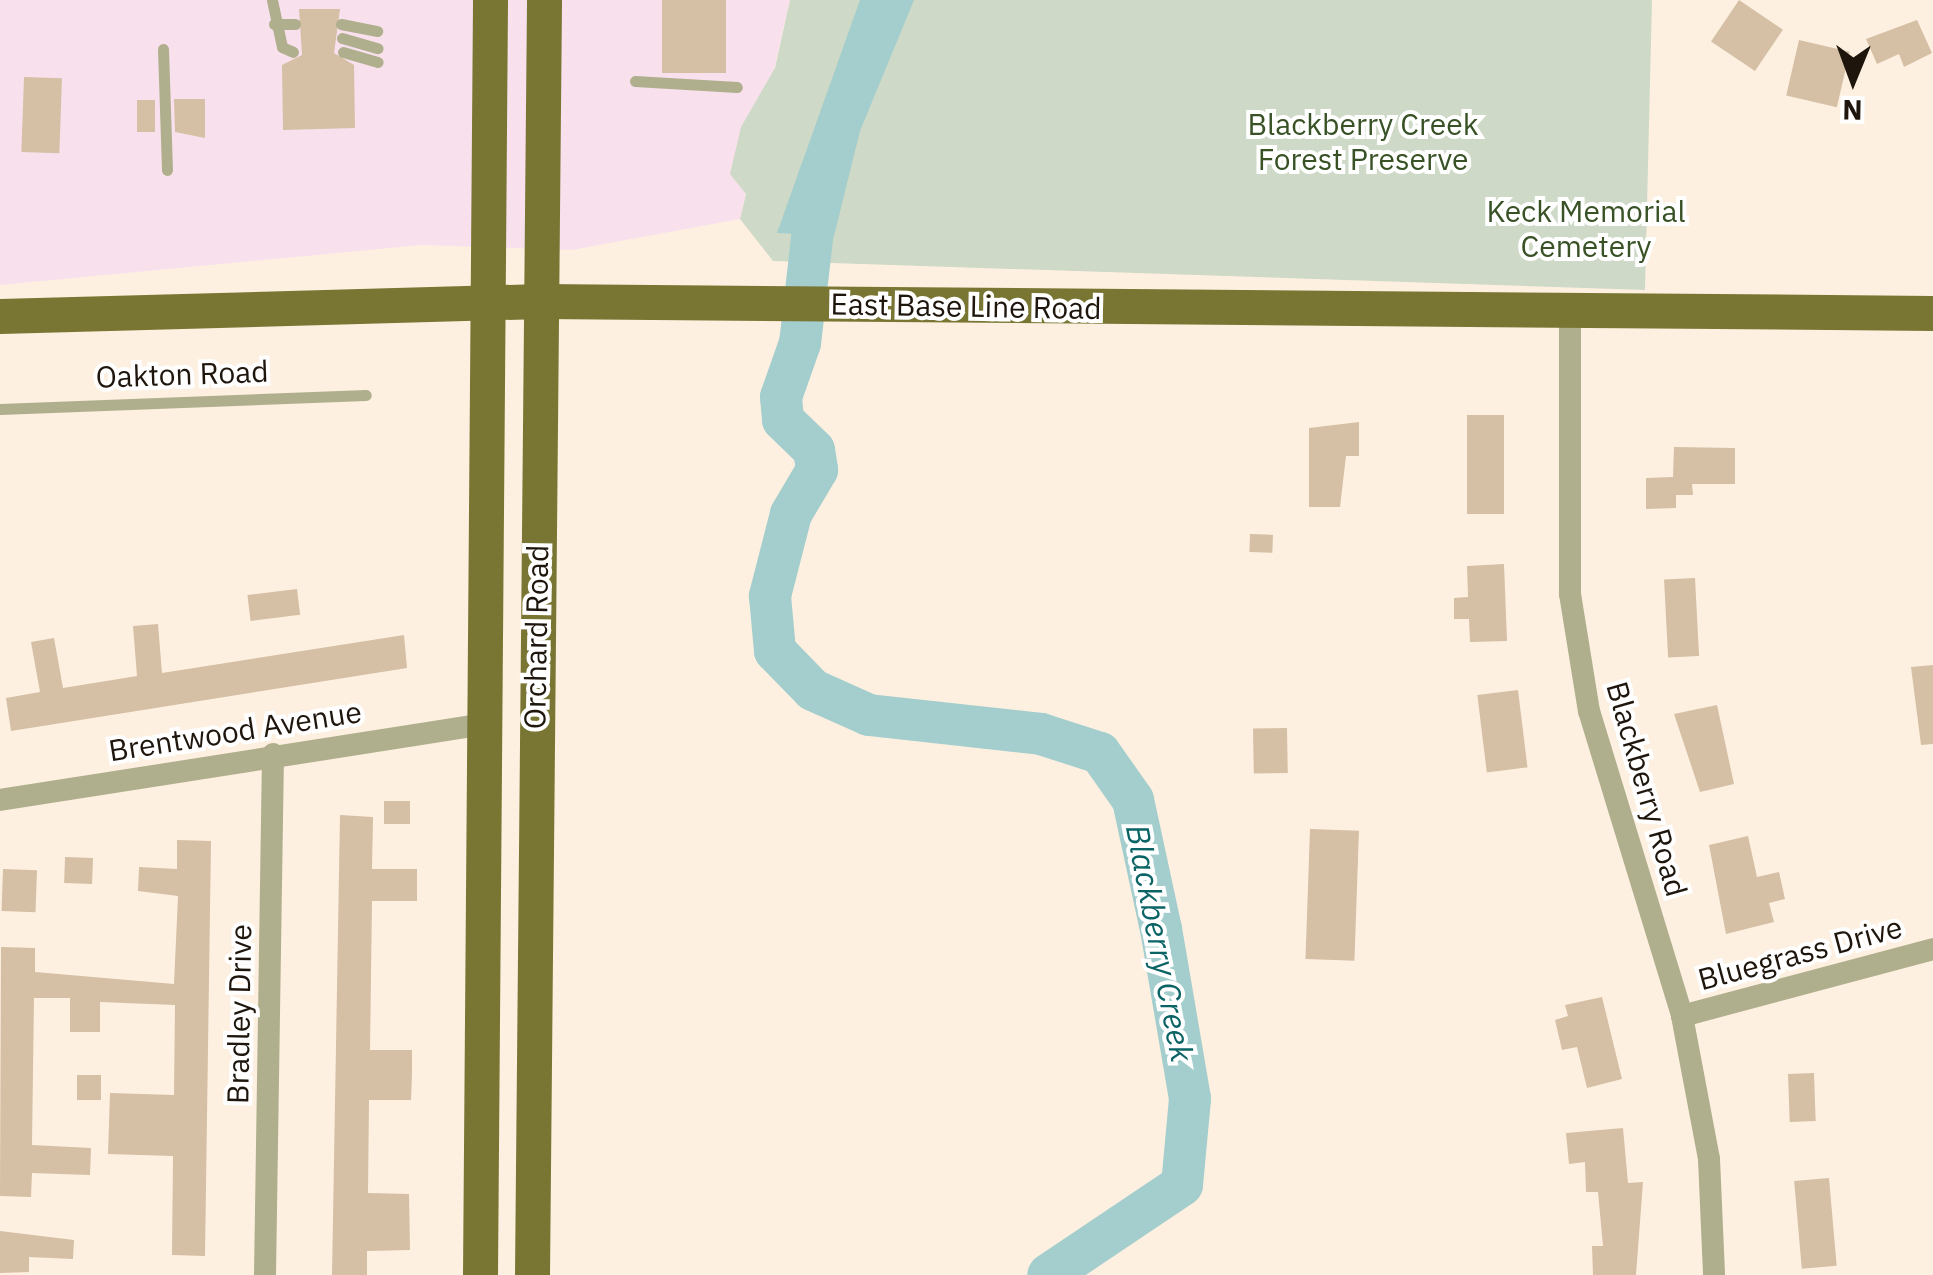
<!DOCTYPE html>
<style>
body{margin:0}
#map{position:relative;width:1933px;height:1275px;overflow:hidden;background:#fef0e0;font-family:"IBM Plex Sans",sans-serif}
div>[style]{position:absolute}
[style*='--x']{left:calc(var(--x)*1px);top:calc(var(--y)*1px);width:calc(var(--w)*1px);rotate:calc(var(--a)*1deg)}
.commercial>*{inset:0;background:#f8e1ed}
.green>*{inset:0;background:#ced9c7}
.water>*{inset:0;background:#a3cecd}
.river>*{height:42px;margin:-21px;padding:0 21px;transform-origin:21px;border-radius:21px;background:#a3cecd}
.building>*{inset:0;background:#d5bfa5;transform-origin:0 0}
.lane>*{height:11px;margin:-5.5px;padding:0 5.5px;transform-origin:5.5px;border-radius:5.5px;background:#b0af8d}
.street>*{height:22px;margin:-11px;padding:0 11px;transform-origin:11px;border-radius:11px;background:#b0af8d}
.primary>*{height:35px;margin:-17.5px;padding:0 17.5px;transform-origin:17.5px;border-radius:17.5px;background:#797633}
span{translate:-50% -50%;white-space:nowrap;text-align:center;line-height:1.15;-webkit-text-stroke:8px #fff;paint-order:stroke}
.park-label{font-size:30px;color:#385125}
.street-label{font-size:30px;color:#1e160d}
.water-label{font-size:32px;color:#0a6364;font-style:italic}
.north{position:absolute;left:1803px;top:30px;width:100px;height:100px;-webkit-text-stroke:8px #fff;paint-order:stroke;rotate:181deg;font-size:28px;font-weight:700;line-height:40px;text-align:center;color:#1e160d}
.north::after{content:'';display:block;margin:auto;width:35px;height:45px;background:#1e160d;clip-path:polygon(50% 0,100% 100%,50% 72%,0 100%)}
</style>
<div id="map">
<div class="commercial">
<div style="clip-path:polygon(0 0,790px 0,740px 219px,572px 250px,422px 245px,0 285px)"></div>
</div>
<div class="green">
<div style="clip-path:polygon(790px 0,1652px 0,1645px 290px,773px 261px,740px 219px,746px 194px,730px 174px,741px 127px,775px 68px)"></div>
</div>
<div class="water">
<div style="clip-path:polygon(860px 0,914px 0,860px 131px,834px 236px,777px 233px)"></div>
</div>
<div class="river">
<div style="--x:819;--y:177;--w:167;--a:96.5"></div>
<div style="--x:800;--y:343;--w:57;--a:109.4"></div>
<div style="--x:781;--y:397;--w:23;--a:85"></div>
<div style="--x:783;--y:420;--w:43;--a:44.1"></div>
<div style="--x:814;--y:450;--w:20;--a:81"></div>
<div style="--x:817;--y:470;--w:51;--a:120.6"></div>
<div style="--x:791;--y:514;--w:85;--a:104.4"></div>
<div style="--x:770;--y:596;--w:55;--a:84.8"></div>
<div style="--x:775;--y:651;--w:54;--a:45.7"></div>
<div style="--x:813;--y:690;--w:61;--a:24.1"></div>
<div style="--x:869;--y:715;--w:173;--a:6.3"></div>
<div style="--x:1041;--y:734;--w:62;--a:17.9"></div>
<div style="--x:1100;--y:753;--w:57;--a:54.9"></div>
<div style="--x:1133;--y:800;--w:132;--a:77.8"></div>
<div style="--x:1161;--y:929;--w:172;--a:80.3"></div>
<div style="--x:1190;--y:1099;--w:86;--a:95.3"></div>
<div style="--x:1182;--y:1185;--w:161;--a:146.1"></div>
</div>
<div class="building">
<div style="left:662px;top:0;width:64px;height:73px"></div>
<div style="left:1739px;top:0;width:53px;height:50px;rotate:34deg"></div>
<div style="clip-path:polygon(299px 9px,340px 9px,334px 53px,354px 65px,355px 128px,283px 130px,282px 65px,302px 55px)"></div>
<div style="clip-path:polygon(1917px 20px,1932px 53px,1904px 67px,1899px 54px,1877px 64px,1866px 39px)"></div>
<div style="left:1799px;top:40px;width:52px;height:57px;rotate:13deg"></div>
<div style="left:24px;top:77px;width:38px;height:75px;rotate:2deg"></div>
<div style="clip-path:polygon(174px 99px,205px 99px,205px 138px,175px 132px)"></div>
<div style="left:137px;top:100px;width:18px;height:32px"></div>
<div style="left:1467px;top:415px;width:37px;height:99px"></div>
<div style="clip-path:polygon(1359px 422px,1359px 456px,1346px 456px,1340px 507px,1309px 507px,1309px 428px)"></div>
<div style="clip-path:polygon(1674px 447px,1735px 448px,1735px 484px,1692px 484px,1693px 495px,1676px 495px,1676px 508px,1646px 509px,1646px 478px,1673px 477px)"></div>
<div style="left:1250px;top:534px;width:23px;height:18px;rotate:2deg"></div>
<div style="clip-path:polygon(1504px 564px,1507px 641px,1470px 642px,1469px 619px,1454px 619px,1454px 598px,1468px 597px,1467px 566px)"></div>
<div style="left:1695px;top:578px;width:78px;height:31px;rotate:87deg"></div>
<div style="left:297px;top:589px;width:26px;height:50px;rotate:83deg"></div>
<div style="clip-path:polygon(158px 624px,162px 673px,404px 635px,407px 668px,11px 731px,6px 698px,40px 692px,31px 642px,54px 638px,63px 688px,137px 676px,133px 626px)"></div>
<div style="clip-path:polygon(1933px 665px,1933px 744px,1921px 745px,1911px 667px)"></div>
<div style="left:1518px;top:690px;width:78px;height:41px;rotate:83deg"></div>
<div style="clip-path:polygon(1717px 705px,1734px 784px,1700px 792px,1674px 714px)"></div>
<div style="left:1287px;top:728px;width:45px;height:34px;rotate:89deg"></div>
<div style="left:384px;top:801px;width:26px;height:23px"></div>
<div style="clip-path:polygon(340px 815px,373px 817px,372px 869px,417px 869px,417px 901px,372px 901px,370px 1050px,412px 1050px,412px 1075px,411px 1100px,369px 1100px,368px 1193px,409px 1194px,410px 1250px,367px 1251px,367px 1275px,332px 1275px)"></div>
<div style="left:1310px;top:829px;width:49px;height:130px;rotate:2deg"></div>
<div style="clip-path:polygon(1748px 836px,1757px 877px,1779px 872px,1785px 899px,1769px 903px,1774px 922px,1726px 934px,1709px 845px)"></div>
<div style="clip-path:polygon(177px 840px,211px 841px,205px 1256px,172px 1255px,173px 1156px,108px 1154px,110px 1093px,174px 1095px,175px 1005px,100px 1002px,100px 1032px,70px 1032px,70px 998px,34px 998px,32px 1145px,91px 1148px,90px 1175px,32px 1173px,31px 1197px,0 1196px,1px 947px,35px 948px,35px 972px,174px 984px,178px 896px,138px 891px,139px 867px,177px 869px)"></div>
<div style="left:93px;top:858px;width:26px;height:28px;rotate:92deg"></div>
<div style="left:3px;top:869px;width:34px;height:42px;rotate:2deg"></div>
<div style="clip-path:polygon(1602px 997px,1622px 1079px,1587px 1088px,1577px 1047px,1562px 1050px,1555px 1020px,1568px 1016px,1565px 1005px)"></div>
<div style="left:1814px;top:1073px;width:48px;height:26px;rotate:88deg"></div>
<div style="left:77px;top:1075px;width:24px;height:25px"></div>
<div style="clip-path:polygon(1623px 1128px,1628px 1183px,1643px 1182px,1636px 1275px,1593px 1275px,1592px 1246px,1603px 1246px,1598px 1192px,1586px 1192px,1585px 1162px,1569px 1164px,1566px 1133px)"></div>
<div style="left:1829px;top:1178px;width:88px;height:35px;rotate:85deg"></div>
<div style="clip-path:polygon(0 1231px,74px 1240px,73px 1259px,29px 1257px,29px 1272px,0 1273px)"></div>
</div>
<div class="lane">
<div style="--x:272;--y:0;--w:48;--a:78"></div>
<div style="--x:282;--y:47;--w:12;--a:24"></div>
<div style="--x:274;--y:24;--w:21;--a:0"></div>
<div style="--x:341;--y:24;--w:37;--a:11"></div>
<div style="--x:342;--y:38;--w:37;--a:16"></div>
<div style="--x:163;--y:49;--w:121;--a:88.1"></div>
<div style="--x:343;--y:52;--w:36;--a:16"></div>
<div style="--x:635;--y:81;--w:102;--a:3.4"></div>
<div style="--x:0;--y:409;--w:366;--a:-2.2"></div>
</div>
<div class="street">
<div style="--x:1570;--y:313;--w:281;--a:90"></div>
<div style="--x:1570;--y:594;--w:119;--a:80.8"></div>
<div style="--x:1589;--y:711;--w:319;--a:73"></div>
<div style="--x:1682;--y:1016;--w:146;--a:79.3"></div>
<div style="--x:1709;--y:1159;--w:116;--a:87.5"></div>
<div style="--x:0;--y:800;--w:485;--a:-8.9"></div>
<div style="--x:1682;--y:1016;--w:260;--a:-14.9"></div>
<div style="--x:265;--y:1275;--w:521;--a:-89.12"></div>
</div>
<div class="primary">
<div style="--x:0;--y:316;--w:542;--a:-1.59"></div>
<div style="--x:542;--y:301;--w:1391;--a:0.49"></div>
<div style="--x:480;--y:1275;--w:1275;--a:-89.55"></div>
<div style="--x:532;--y:1275;--w:1275;--a:-89.46"></div>
</div>
<div class="park-label">
<span style="left:1363px;top:141px">Blackberry Creek<br>Forest Preserve</span>
<span style="left:1586px;top:228px">Keck Memorial<br>Cemetery</span>
</div>
<div class="street-label">
<span style="left:966px;top:306px;rotate:1deg">East Base Line Road</span>
<span style="left:182px;top:374px;rotate:-2deg">Oakton Road</span>
<span style="left:536px;top:637px;rotate:-89deg">Orchard Road</span>
<span style="left:235px;top:731px;rotate:-9deg">Brentwood Avenue</span>
<span style="left:1647px;top:789px;rotate:74deg">Blackberry Road</span>
<span style="left:1800px;top:953px;rotate:-15deg">Bluegrass Drive</span>
<span style="left:239px;top:1014px;rotate:-89deg">Bradley Drive</span>
</div>
<div class="water-label">
<span style="left:1160px;top:943px;rotate:79deg">Blackberry Creek</span>
</div>
<div class="north">N</div>
</div>
